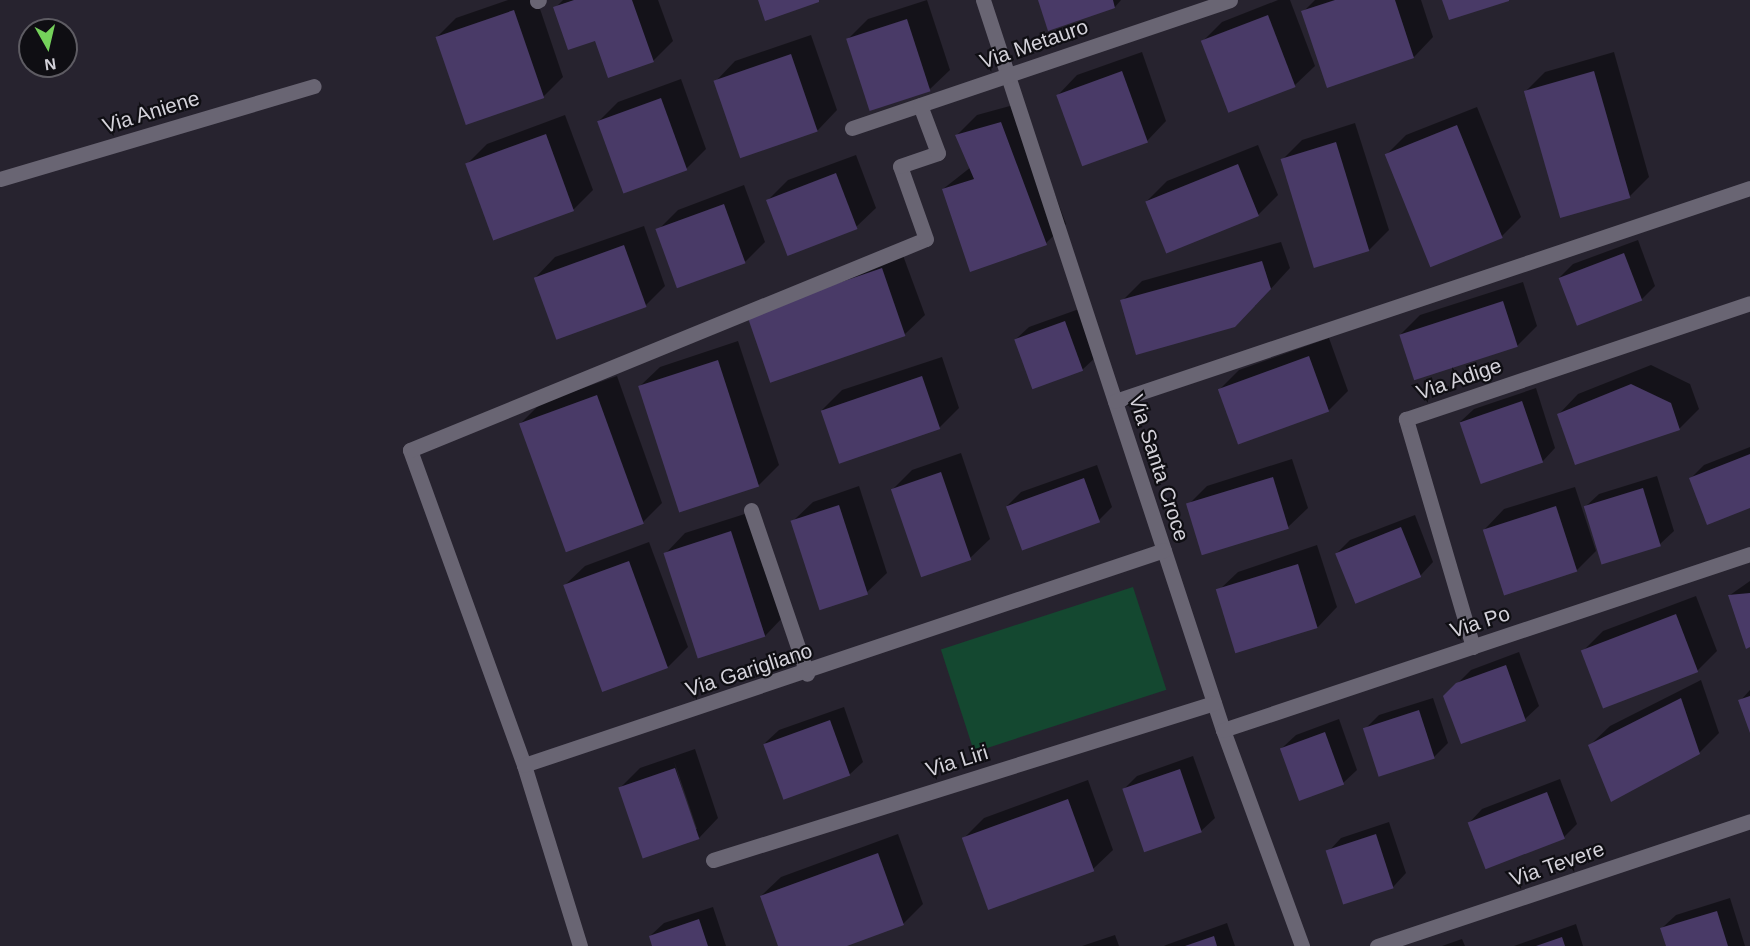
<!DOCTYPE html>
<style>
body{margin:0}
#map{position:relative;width:1750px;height:946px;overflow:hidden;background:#27232f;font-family:Arial,sans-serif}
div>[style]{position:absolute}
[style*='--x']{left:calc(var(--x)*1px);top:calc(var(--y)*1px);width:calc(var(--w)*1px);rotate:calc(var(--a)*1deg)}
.green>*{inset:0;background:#144830;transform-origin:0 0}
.shadow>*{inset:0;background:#0007}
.building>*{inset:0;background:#493a67;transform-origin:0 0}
.minor>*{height:15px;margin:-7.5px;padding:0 7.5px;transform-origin:7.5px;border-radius:7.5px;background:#696573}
span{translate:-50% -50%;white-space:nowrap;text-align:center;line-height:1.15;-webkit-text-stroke:4.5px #0f0e13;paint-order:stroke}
.street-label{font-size:21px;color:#d4d2da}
.north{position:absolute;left:18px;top:18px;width:60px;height:60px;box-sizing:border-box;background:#0f0e13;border:2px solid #5e5c63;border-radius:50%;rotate:172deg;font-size:16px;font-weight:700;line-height:24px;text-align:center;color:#d4d2da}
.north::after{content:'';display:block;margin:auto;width:21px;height:27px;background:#75d25b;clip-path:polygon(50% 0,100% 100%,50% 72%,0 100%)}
</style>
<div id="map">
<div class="green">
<div style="left:1133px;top:587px;width:108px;height:202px;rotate:72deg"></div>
</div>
<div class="shadow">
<div style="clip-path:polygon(508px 0,537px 0,563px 77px,543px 97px,436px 38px,456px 18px)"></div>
<div style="clip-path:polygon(563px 0,658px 0,673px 41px,653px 61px,596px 39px,555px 8px)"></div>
<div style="clip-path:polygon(927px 0,950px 70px,930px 89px,848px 39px,868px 19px)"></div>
<div style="clip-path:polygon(1039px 0,1121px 0,1115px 7px)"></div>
<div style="clip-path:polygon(1278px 0,1290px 0,1315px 66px,1295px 85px,1230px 111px,1202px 42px,1222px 22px)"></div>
<div style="clip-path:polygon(1315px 0,1421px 0,1433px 37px,1414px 57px,1303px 12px)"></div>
<div style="clip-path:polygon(811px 35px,837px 110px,818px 130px,716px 81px,735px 61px)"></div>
<div style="clip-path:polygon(1142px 52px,1166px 121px,1147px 141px,1058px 95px,1077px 75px)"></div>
<div style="clip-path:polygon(1614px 52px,1649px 177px,1629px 197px,1526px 91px,1545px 72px)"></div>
<div style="clip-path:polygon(681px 79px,706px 149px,686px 169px,598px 122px,618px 102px)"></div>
<div style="clip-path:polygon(1021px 103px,1066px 224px,1046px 243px,943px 189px,971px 167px,957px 135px,977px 115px)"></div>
<div style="clip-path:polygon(1477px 107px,1521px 217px,1501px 237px,1387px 154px,1406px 135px)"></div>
<div style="clip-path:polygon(565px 115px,593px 190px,574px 209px,495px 238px,467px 164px,487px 144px)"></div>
<div style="clip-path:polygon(1355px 123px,1389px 230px,1369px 250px,1282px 160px,1302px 140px)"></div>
<div style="clip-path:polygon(1258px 145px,1278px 195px,1258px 215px,1147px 201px,1167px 181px)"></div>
<div style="clip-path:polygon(856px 155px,876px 208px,856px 227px,768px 200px,788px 180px)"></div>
<div style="clip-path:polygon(744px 185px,765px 242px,746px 261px,680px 286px,658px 230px,678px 210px)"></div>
<div style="clip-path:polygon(644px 226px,665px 286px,645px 306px,536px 277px,555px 257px)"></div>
<div style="clip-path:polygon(1638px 240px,1655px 286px,1641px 300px,1559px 278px,1573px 264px)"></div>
<div style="clip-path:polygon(1281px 242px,1290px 268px,1255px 306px,1122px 301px,1142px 281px)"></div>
<div style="clip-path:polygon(901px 250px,925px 315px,905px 334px,750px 317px)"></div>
<div style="clip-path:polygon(1523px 282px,1537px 326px,1517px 346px,1400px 335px,1420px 315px)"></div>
<div style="clip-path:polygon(1079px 309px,1096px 357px,1082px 370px,1015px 340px,1029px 327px)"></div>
<div style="clip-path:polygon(1329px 338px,1348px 391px,1328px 411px,1220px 389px,1239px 370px)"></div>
<div style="clip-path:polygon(738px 341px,779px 465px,759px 485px,640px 386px,660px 367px)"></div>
<div style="clip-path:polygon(942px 357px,959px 408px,939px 428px,822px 410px,842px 390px)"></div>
<div style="clip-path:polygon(1651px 365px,1690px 384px,1699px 409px,1679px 429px,1559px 414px,1578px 394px)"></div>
<div style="clip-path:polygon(617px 376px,662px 503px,642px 523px,521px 423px,541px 403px)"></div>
<div style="clip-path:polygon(1536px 388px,1555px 448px,1542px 462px,1460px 422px,1474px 409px)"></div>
<div style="clip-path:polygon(1750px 447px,1750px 506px,1691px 478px,1704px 465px)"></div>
<div style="clip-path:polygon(961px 453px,990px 539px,970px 558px,892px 490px,912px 470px)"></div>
<div style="clip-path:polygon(1292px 459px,1308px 508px,1288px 527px,1188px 505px,1207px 486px)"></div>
<div style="clip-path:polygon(1097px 465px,1112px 507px,1099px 520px,1007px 506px,1021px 492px)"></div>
<div style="clip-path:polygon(1657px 476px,1674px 531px,1660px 544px,1585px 507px,1599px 494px)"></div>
<div style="clip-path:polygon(859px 486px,887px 573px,867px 592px,793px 521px,813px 502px)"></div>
<div style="clip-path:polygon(1575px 487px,1596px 551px,1576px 571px,1485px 529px,1504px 509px)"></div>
<div style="clip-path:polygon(751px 512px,784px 616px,765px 636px,666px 553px,685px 533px)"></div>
<div style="clip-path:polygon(1415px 515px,1433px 562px,1420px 576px,1337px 553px,1350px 540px)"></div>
<div style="clip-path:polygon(649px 542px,688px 647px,668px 667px,565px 585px,585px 566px)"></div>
<div style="clip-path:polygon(1317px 545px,1337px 607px,1318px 627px,1218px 591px,1238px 572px)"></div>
<div style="clip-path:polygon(1750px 581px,1750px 646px,1730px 595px)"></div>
<div style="clip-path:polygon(1696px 596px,1717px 651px,1697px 671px,1583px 651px,1603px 631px)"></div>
<div style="clip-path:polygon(1519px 652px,1539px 706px,1525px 719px,1445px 696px,1471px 670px)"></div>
<div style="clip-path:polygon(1701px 680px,1719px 733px,1699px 753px,1590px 745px,1610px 726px)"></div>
<div style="clip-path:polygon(1750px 690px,1750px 730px,1740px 701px)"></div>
<div style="clip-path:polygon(1433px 698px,1448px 743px,1434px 757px,1365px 729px,1379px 715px)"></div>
<div style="clip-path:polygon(844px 707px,863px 762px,849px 775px,765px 743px,779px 730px)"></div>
<div style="clip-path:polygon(1339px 719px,1357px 770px,1343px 783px,1282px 748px,1296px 735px)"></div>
<div style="clip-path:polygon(evenodd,695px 749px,718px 818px,699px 838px,620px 788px,640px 768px,695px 749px,674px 761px,697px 829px,694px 829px,674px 761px)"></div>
<div style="clip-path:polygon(1193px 756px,1215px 818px,1201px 831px,1124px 789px,1137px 776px)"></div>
<div style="clip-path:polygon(1560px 779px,1577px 824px,1564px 837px,1469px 823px,1482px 809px)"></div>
<div style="clip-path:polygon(1088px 780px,1113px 850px,1093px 869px,964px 838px,984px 818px)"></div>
<div style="clip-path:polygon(1389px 822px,1406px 873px,1393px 887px,1328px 852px,1341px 838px)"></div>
<div style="clip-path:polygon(898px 834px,923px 904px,903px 924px,842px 946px,780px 946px,761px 896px,781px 877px)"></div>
<div style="clip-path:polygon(1730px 898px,1745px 946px,1667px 946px,1662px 928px,1676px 915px)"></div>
<div style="clip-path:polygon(713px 907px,726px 946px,654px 946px,650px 936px,664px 923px)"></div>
<div style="clip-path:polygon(1227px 923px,1235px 946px,1164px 946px,1166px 945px)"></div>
<div style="clip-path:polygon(1576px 924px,1583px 946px,1514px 946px)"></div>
<div style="clip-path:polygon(1115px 935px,1119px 946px,1082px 946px)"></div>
<div style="clip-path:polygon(1462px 939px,1465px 946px,1442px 946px)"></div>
</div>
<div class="building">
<div style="clip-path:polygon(574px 0,632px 0,654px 62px,608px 78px,595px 41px,568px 50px,553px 7px)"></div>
<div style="clip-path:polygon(758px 0,819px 0,819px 2px,765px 21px)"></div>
<div style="clip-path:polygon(1038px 0,1113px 0,1115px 8px,1048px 31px)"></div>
<div style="clip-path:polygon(1335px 0,1395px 0,1414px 58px,1327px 88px,1301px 11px)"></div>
<div style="clip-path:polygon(1442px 0,1509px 0,1509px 1px,1449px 20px)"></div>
<div style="left:514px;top:10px;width:93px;height:83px;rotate:71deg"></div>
<div style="left:1268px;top:15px;width:77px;height:72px;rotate:69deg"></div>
<div style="left:907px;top:19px;width:76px;height:64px;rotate:72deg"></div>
<div style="left:791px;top:54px;width:82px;height:82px;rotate:71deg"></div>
<div style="left:1122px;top:71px;width:76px;height:70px;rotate:70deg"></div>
<div style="left:1594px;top:71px;width:132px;height:73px;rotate:74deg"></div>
<div style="left:661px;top:98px;width:77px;height:68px;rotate:70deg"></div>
<div style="clip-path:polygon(1001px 122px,1047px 245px,970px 272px,942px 189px,974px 179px,955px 135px)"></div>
<div style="left:1457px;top:125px;width:122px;height:78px;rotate:68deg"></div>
<div style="left:546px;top:134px;width:82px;height:86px;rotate:70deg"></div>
<div style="left:1336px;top:142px;width:114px;height:58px;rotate:73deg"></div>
<div style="left:1238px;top:164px;width:56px;height:100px;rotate:68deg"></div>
<div style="left:836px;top:173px;width:60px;height:75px;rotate:69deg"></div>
<div style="left:724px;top:204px;width:63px;height:73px;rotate:70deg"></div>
<div style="left:624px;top:245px;width:66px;height:96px;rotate:70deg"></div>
<div style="left:1624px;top:253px;width:51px;height:70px;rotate:69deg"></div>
<div style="clip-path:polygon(1262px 261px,1271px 289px,1235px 327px,1136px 355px,1120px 300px)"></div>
<div style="left:882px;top:268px;width:72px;height:143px;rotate:71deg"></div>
<div style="left:1503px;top:301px;width:48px;height:109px;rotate:72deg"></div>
<div style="left:1065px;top:321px;width:53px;height:54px;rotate:70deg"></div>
<div style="left:1309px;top:356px;width:59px;height:97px;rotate:70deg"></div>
<div style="left:718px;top:360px;width:133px;height:84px;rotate:72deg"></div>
<div style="left:922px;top:376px;width:56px;height:107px;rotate:71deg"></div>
<div style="clip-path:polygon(1631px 384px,1671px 403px,1680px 430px,1575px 465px,1557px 414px)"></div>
<div style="left:597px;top:395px;width:137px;height:83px;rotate:70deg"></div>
<div style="left:1522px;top:401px;width:65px;height:66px;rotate:71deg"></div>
<div style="clip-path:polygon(1750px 454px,1750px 508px,1707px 525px,1689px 478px)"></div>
<div style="left:941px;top:472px;width:93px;height:53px;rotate:71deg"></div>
<div style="left:1273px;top:477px;width:54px;height:91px;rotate:73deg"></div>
<div style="left:1084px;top:478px;width:47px;height:83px;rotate:70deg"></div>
<div style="left:1643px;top:488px;width:61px;height:62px;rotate:73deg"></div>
<div style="left:839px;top:505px;width:94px;height:51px;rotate:72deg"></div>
<div style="left:1556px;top:506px;width:69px;height:77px;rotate:72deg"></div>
<div style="left:1401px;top:527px;width:54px;height:71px;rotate:68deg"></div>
<div style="left:731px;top:531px;width:111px;height:71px;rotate:72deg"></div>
<div style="left:629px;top:561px;width:114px;height:70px;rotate:70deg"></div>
<div style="left:1298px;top:564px;width:67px;height:86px;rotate:73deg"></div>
<div style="clip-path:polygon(1750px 593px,1750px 647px,1746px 649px,1728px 595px)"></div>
<div style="left:1676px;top:614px;width:62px;height:102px;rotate:69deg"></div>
<div style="clip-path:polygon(1506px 665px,1526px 721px,1461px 744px,1443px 696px,1456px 683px)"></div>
<div style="clip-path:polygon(1750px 696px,1750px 733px,1738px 700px)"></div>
<div style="clip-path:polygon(1681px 698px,1700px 754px,1611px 802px,1588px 745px)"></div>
<div style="left:1419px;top:710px;width:51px;height:59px;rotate:72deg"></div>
<div style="left:830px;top:720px;width:59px;height:71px;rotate:70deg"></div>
<div style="left:1325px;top:732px;width:56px;height:48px;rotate:70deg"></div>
<div style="left:675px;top:768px;width:75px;height:60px;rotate:71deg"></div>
<div style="left:1180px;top:769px;width:67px;height:61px;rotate:71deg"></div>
<div style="left:1547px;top:792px;width:50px;height:85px;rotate:69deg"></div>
<div style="left:1068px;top:799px;width:77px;height:113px;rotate:70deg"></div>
<div style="left:1376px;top:834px;width:57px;height:53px;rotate:72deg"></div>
<div style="clip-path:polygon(878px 853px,904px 925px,847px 946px,778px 946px,760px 896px)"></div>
<div style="clip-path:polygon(1717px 911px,1728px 946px,1666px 946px,1660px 928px)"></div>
<div style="clip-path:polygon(699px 919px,708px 946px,652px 946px,649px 936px)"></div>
<div style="clip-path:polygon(1214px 936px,1217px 946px,1185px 946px)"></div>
<div style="clip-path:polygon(1562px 937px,1565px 946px,1536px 946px)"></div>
</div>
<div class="minor">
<div style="--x:983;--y:0;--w:768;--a:71.8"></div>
<div style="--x:1223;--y:730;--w:230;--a:69.9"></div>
<div style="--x:537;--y:1;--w:2;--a:-27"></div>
<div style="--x:852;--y:128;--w:399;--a:-18.7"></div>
<div style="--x:0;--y:179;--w:327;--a:-16.5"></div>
<div style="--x:1115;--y:401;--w:670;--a:-18.54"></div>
<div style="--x:751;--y:510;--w:173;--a:71.1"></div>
<div style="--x:1473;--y:647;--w:238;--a:-106.4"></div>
<div style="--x:1406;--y:419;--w:363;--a:-18.6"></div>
<div style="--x:1223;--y:730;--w:556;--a:-18.47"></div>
<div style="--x:524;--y:765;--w:335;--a:-109.9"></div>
<div style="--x:410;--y:450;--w:557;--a:-22.24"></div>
<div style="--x:926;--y:239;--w:77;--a:-109.6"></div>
<div style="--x:900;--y:166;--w:40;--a:-18.9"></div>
<div style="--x:938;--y:153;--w:51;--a:-110.6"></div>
<div style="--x:713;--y:860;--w:525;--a:-17.4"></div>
<div style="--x:580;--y:946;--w:189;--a:-107.2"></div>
<div style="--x:524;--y:765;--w:675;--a:-18.57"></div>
<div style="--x:1377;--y:946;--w:393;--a:-18.5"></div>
</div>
<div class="street-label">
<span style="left:1034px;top:44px;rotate:-19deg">Via Metauro</span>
<span style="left:151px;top:112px;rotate:-17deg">Via Aniene</span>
<span style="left:1459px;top:379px;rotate:-19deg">Via Adige</span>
<span style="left:1159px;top:468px;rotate:72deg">Via Santa Croce</span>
<span style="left:1480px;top:622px;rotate:-18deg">Via Po</span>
<span style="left:749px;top:670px;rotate:-18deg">Via Garigliano</span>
<span style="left:957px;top:761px;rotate:-17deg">Via Liri</span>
<span style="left:1557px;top:864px;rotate:-19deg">Via Tevere</span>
</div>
<div class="north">N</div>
</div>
